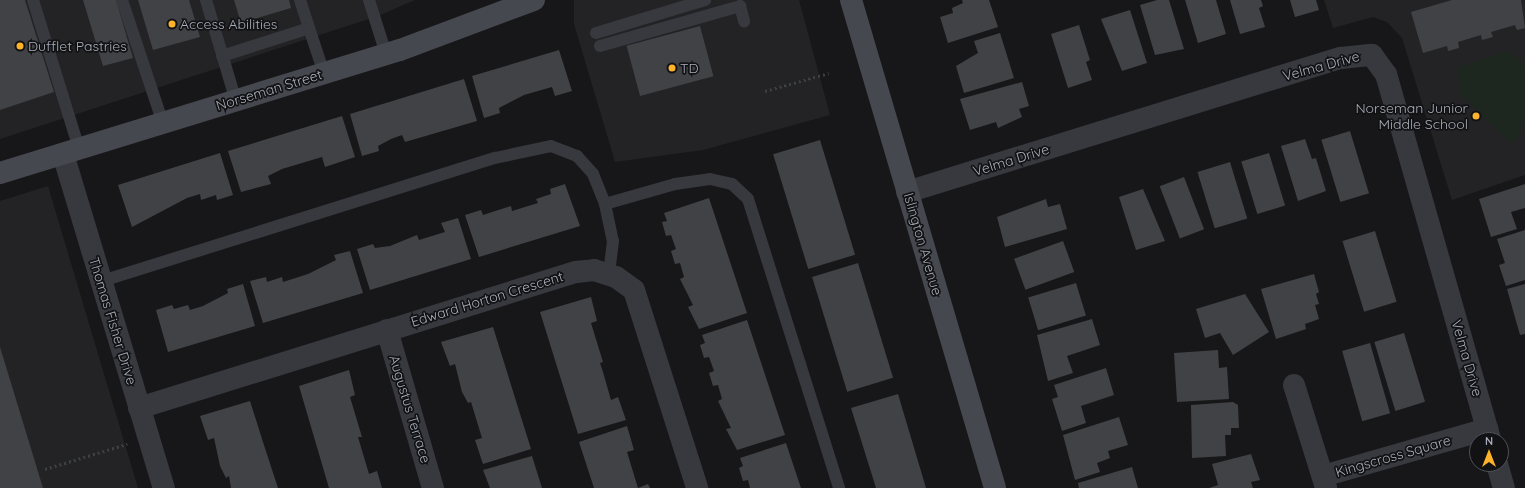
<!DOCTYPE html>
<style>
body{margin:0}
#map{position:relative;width:1525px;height:488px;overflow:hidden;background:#171719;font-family:Quicksand,sans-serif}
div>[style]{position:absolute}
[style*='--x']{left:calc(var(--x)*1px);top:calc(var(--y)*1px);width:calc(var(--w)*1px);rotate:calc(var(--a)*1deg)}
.built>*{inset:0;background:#232326}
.green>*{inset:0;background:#1e271f}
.building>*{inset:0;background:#414246;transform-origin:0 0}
.path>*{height:2.5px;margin-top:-1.25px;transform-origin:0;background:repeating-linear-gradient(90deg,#3d4045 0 2px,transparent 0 5px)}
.lane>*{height:12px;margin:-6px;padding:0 6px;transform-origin:6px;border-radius:6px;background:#37393e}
.street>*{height:22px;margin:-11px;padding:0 11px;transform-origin:11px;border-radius:11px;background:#37393e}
.secondary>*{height:22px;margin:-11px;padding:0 11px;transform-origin:11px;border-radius:11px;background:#45484f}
.dots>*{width:11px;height:11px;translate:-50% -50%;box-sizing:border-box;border:2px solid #121214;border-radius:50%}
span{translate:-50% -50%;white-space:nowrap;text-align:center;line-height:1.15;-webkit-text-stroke:3.5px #121214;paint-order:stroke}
.poi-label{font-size:14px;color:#a8aeba}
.left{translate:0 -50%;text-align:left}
.right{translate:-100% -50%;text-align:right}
.street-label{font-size:14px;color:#a8aeba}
.north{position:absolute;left:1469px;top:432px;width:40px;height:40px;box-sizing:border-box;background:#121214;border:1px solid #4e5056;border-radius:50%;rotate:0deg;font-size:11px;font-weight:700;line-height:16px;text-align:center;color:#a8aeba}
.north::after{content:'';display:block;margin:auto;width:14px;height:18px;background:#feb32a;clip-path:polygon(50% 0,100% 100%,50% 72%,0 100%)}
</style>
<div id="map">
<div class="built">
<div style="clip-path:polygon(0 0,415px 0,378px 16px,0 139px)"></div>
<div style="clip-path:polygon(574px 0,799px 0,830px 115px,703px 150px,615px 162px,574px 24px)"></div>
<div style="clip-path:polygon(1324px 0,1525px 0,1525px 175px,1452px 200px,1402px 38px,1387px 22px,1373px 17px,1333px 28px)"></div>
<div style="clip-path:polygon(48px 186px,138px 488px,0 488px,0 201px)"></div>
</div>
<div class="green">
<div style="clip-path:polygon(1509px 51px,1525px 65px,1525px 116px,1517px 141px,1508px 141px,1460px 94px,1457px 67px)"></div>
</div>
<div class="building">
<div style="clip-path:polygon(0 0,25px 0,54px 92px,0 110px)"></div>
<div style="clip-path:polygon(83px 0,116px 0,133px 58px,103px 66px)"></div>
<div style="clip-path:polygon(138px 0,189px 0,200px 37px,153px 50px)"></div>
<div style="clip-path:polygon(234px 0,289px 0,291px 8px,241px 23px)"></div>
<div style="clip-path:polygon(962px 0,989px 0,998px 27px,948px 43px,940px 17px,953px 13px,952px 8px,963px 3px)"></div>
<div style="clip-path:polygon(1157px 0,1169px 0,1184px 49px,1155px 55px,1140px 5px)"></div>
<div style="clip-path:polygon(1185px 0,1216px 0,1226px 34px,1198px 43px)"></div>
<div style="clip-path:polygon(1230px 0,1261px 0,1263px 6px,1259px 8px,1265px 27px,1240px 34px)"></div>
<div style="clip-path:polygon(1290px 0,1316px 0,1319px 10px,1295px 17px)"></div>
<div style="clip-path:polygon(1452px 0,1521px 0,1525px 28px,1517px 30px,1515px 25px,1491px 32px,1493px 37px,1482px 40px,1481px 35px,1458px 42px,1459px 48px,1448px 51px,1447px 46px,1423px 53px,1411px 12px)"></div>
<div style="clip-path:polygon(1130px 10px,1147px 63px,1122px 71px,1101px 19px)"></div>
<div style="clip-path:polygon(1079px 25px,1090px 60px,1086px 62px,1092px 80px,1068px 88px,1051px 34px)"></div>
<div style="left:700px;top:26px;width:52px;height:76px;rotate:75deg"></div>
<div style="clip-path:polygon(1000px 33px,1014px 78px,964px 93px,956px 66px,978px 53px,974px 41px)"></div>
<div style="clip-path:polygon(559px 50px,572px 91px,555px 96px,552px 87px,524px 95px,499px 108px,500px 113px,484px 118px,472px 76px)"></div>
<div style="clip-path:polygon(464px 79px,477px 121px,405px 142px,402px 135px,391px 139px,378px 146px,379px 151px,362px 156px,350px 114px)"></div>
<div style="clip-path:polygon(1022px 82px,1029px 106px,1019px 109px,1022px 117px,998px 128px,996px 122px,970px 130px,960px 99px)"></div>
<div style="clip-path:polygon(342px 116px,355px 157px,325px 167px,322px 157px,282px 169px,268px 176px,271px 184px,241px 192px,228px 151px)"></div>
<div style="left:1350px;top:131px;width:65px;height:30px;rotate:73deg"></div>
<div style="clip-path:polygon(1305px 139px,1312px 159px,1316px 158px,1326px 191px,1298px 201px,1281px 146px)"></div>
<div style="left:820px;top:140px;width:120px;height:49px;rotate:73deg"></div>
<div style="clip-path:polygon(220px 153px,233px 195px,217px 200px,216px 195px,201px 200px,200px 194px,187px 198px,132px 227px,118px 185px)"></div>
<div style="left:1269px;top:153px;width:55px;height:29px;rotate:73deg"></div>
<div style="left:1230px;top:162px;width:59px;height:34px;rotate:73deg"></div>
<div style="left:1184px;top:177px;width:56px;height:26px;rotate:69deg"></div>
<div style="clip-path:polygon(565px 184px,580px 226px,479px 257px,465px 215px,481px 210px,483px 215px,511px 206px,512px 211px,538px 203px,536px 199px,551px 194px,550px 189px)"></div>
<div style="clip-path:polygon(1525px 184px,1525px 208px,1511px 212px,1517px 229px,1491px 237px,1479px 199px)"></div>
<div style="clip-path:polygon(1143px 189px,1165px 241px,1136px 250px,1119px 197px)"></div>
<div style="clip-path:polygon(709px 198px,747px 313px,699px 329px,688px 307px,693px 305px,680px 279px,684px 277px,680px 263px,675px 264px,671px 251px,676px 249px,671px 235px,666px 236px,662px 222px,667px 221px,664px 213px)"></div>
<div style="clip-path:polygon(1046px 199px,1048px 207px,1060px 204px,1067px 229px,1005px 247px,997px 217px)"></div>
<div style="clip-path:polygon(458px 218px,471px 259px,370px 290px,357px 249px,373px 244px,375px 248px,390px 246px,417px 235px,419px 240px,445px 232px,441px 223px)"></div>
<div style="clip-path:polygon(1525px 230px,1525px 280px,1506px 286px,1499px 265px,1505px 263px,1497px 239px)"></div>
<div style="left:1375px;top:231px;width:74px;height:34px;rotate:73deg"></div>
<div style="left:1063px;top:241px;width:33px;height:52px;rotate:70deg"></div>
<div style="clip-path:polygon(350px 251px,363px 293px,263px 323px,250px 281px,266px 277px,267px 282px,282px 277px,283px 282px,308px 274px,336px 260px,334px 255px)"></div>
<div style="left:858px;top:263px;width:120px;height:48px;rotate:73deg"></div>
<div style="clip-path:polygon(1314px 274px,1319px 292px,1316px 294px,1319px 304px,1315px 305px,1319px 319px,1305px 324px,1306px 329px,1276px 339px,1261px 289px)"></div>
<div style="left:1076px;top:283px;width:34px;height:50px;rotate:73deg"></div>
<div style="clip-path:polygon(243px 284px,255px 326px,168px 352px,156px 310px,172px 305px,174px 309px,188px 305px,190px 310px,203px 306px,228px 293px,227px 289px)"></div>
<div style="clip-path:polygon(1525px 284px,1525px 334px,1520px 335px,1507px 289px)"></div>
<div style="clip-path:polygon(1245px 294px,1269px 332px,1233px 355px,1220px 333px,1205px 338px,1196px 309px)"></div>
<div style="clip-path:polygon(591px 297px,597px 321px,591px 323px,603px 362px,600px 363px,603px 372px,611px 400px,618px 397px,626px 420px,578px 434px,540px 312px)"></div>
<div style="clip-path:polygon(1092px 319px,1100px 345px,1067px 356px,1073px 373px,1048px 381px,1037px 335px)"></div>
<div style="clip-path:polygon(747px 320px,785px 435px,737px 450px,726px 429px,731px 428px,718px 401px,722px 399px,718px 385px,713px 386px,709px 373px,714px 371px,709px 357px,704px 358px,700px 345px,705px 343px,702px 335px)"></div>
<div style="clip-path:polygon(493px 327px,531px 449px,483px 464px,475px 440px,482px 438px,471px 402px,468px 403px,462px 392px,455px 364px,450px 366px,441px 342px)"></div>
<div style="left:1404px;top:333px;width:72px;height:31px;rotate:73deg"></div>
<div style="left:1370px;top:343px;width:73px;height:29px;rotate:74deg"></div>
<div style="clip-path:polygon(0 347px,43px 488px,0 488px)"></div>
<div style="clip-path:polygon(1218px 350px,1219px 368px,1227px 367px,1229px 399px,1177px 402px,1174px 353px)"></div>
<div style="clip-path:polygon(1106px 368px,1114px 395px,1081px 406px,1086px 423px,1062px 431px,1052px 399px,1058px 397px,1054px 385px)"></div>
<div style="clip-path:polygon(349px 370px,355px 395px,350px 397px,362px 437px,358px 437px,369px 474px,377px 471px,382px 488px,329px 488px,299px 386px)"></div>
<div style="clip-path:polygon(898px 394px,926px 488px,876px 488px,851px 408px)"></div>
<div style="clip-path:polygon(250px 401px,263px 442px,278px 488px,231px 488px,229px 476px,226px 478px,220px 466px,214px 438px,208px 440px,200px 416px)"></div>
<div style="clip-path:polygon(1233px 402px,1238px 405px,1239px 428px,1231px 428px,1231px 435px,1225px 435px,1226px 456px,1192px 458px,1191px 405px)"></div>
<div style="clip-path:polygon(1119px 417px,1128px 445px,1108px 451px,1110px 458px,1097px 463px,1100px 472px,1075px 480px,1063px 435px)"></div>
<div style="clip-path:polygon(627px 426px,634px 450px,627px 452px,638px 488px,648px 484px,650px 488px,594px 488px,579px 442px)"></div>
<div style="clip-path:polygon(786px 443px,801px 488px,750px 488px,748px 480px,743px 481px,739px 468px,743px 466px,740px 458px)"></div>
<div style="clip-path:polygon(1251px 454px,1260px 480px,1251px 482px,1253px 488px,1209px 488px,1218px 485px,1212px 464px)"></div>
<div style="clip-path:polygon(532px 456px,542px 488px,490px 488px,483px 470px)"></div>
<div style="clip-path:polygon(1132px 467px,1138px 488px,1079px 488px,1078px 483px)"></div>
</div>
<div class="path">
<div style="--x:765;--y:91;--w:66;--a:-15.7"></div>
<div style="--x:45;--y:469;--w:86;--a:-17"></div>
</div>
<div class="lane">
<div style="--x:33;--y:0;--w:156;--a:72.8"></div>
<div style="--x:122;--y:0;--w:130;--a:71.6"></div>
<div style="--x:206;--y:0;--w:105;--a:73.5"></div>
<div style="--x:300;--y:0;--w:29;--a:72"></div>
<div style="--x:369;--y:0;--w:57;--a:72.5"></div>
<div style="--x:596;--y:33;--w:114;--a:-16.8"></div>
<div style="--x:600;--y:46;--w:146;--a:-15.9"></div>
<div style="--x:740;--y:6;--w:16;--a:75"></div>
<div style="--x:222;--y:56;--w:91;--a:-17.8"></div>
<div style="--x:309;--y:28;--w:47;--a:71.6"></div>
<div style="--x:605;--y:204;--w:73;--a:-15.9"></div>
<div style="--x:675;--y:184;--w:35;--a:-8"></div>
<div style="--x:710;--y:179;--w:23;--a:13"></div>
<div style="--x:732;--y:184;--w:22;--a:43"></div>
<div style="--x:748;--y:199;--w:303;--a:72.5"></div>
<div style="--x:102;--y:281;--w:412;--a:-17.4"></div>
<div style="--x:495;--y:158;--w:57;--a:-12.1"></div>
<div style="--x:551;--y:146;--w:28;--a:21"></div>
<div style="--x:577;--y:156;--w:24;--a:48"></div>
<div style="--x:593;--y:174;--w:32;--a:68"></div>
<div style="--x:605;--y:204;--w:38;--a:78"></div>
<div style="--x:613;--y:241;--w:33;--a:97"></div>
</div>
<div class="street">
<div style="--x:63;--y:154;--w:349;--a:73.2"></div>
<div style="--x:907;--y:192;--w:454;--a:-17.2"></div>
<div style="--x:1341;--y:58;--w:31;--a:-6"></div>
<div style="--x:1372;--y:55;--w:24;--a:54"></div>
<div style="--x:1386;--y:74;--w:380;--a:74.1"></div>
<div style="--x:387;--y:330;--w:165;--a:73.8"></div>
<div style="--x:1294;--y:385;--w:108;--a:72.7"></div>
<div style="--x:139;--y:408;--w:458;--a:-17.3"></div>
<div style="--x:576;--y:272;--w:18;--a:-6"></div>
<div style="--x:594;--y:270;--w:23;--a:18"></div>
<div style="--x:616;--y:277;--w:22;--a:36"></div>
<div style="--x:634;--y:290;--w:208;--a:72.3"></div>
<div style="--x:1497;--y:464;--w:25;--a:74"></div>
<div style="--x:1323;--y:476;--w:171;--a:-16"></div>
</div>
<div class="secondary">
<div style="--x:851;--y:0;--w:509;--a:73.56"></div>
<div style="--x:0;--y:173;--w:418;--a:-17.1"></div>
<div style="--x:400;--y:50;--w:143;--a:-20.5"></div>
</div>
<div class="dots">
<div style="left:172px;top:24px;background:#feb32a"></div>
<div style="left:20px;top:46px;background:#feb32a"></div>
<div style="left:672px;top:68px;background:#feb32a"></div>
<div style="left:1476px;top:116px;background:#feb32a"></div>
</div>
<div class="poi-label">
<span class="left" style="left:180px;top:24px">Access Abilities</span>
<span class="left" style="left:28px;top:46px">Dufflet Pastries</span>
<span class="left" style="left:680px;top:68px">TD</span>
<span class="right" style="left:1468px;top:116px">Norseman Junior<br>Middle School</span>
</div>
<div class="street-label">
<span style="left:1321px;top:66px;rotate:-15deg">Velma Drive</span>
<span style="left:269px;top:90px;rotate:-17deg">Norseman Street</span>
<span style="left:1011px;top:160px;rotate:-17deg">Velma Drive</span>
<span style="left:923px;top:244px;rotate:74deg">Islington Avenue</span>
<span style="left:487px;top:299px;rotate:-17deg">Edward Horton Crescent</span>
<span style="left:113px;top:321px;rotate:73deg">Thomas Fisher Drive</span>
<span style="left:1467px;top:358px;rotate:74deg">Velma Drive</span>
<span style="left:410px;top:409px;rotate:73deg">Augustus Terrace</span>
<span style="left:1393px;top:456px;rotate:-16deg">Kingscross Square</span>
</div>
<div class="north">N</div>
</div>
